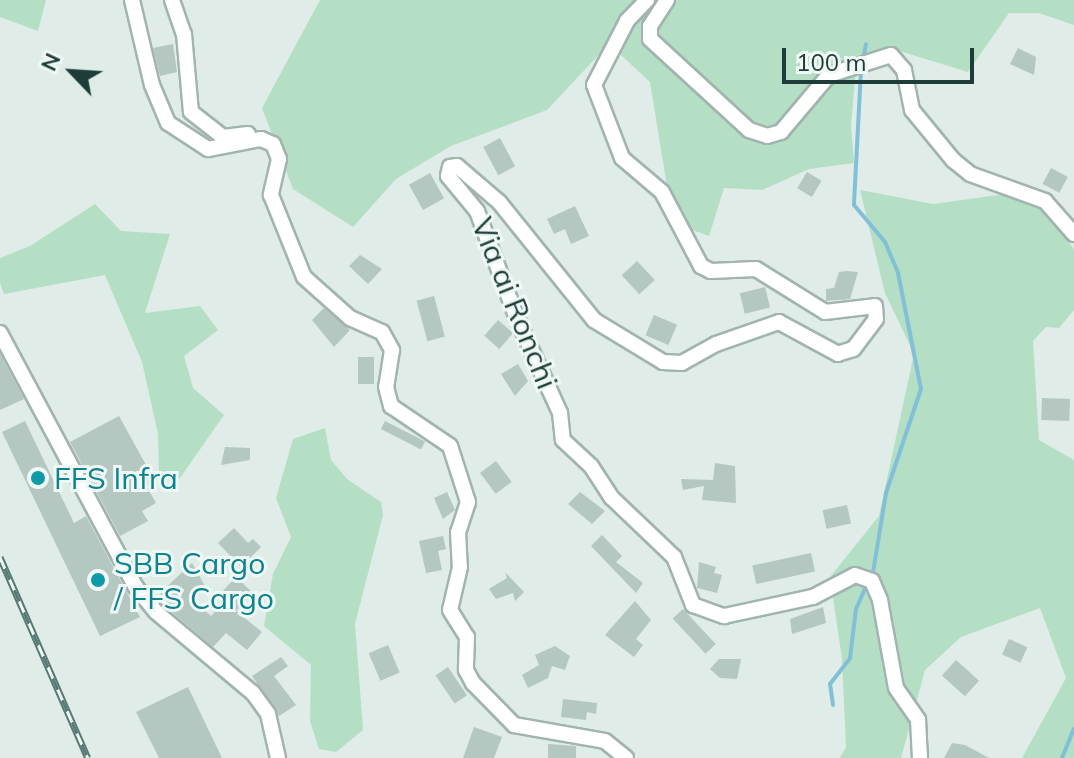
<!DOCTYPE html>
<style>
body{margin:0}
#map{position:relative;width:1074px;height:758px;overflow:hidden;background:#dfece7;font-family:Mulish,sans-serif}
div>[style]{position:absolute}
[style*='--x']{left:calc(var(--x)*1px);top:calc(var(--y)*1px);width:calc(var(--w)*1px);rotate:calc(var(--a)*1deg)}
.green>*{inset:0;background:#b5dfc5}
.stream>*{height:4px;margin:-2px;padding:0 2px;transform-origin:2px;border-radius:2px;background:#81c0d7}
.building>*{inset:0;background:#b4c7c1;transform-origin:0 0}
.roads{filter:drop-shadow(2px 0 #a1b4af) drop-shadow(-2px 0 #a1b4af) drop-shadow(0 2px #a1b4af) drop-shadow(0 -2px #a1b4af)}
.minor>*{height:14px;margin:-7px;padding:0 7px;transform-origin:7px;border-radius:7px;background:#fff}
.rail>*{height:7px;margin-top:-3.5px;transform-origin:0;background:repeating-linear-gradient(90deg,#eff8f5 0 12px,#587974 0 24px);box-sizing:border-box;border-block:2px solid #587974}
.dots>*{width:22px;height:22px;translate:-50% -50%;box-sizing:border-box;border:4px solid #eff8f5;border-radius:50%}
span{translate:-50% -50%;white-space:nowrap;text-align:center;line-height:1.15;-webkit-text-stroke:6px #eff8f5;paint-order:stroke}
.street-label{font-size:30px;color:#1e3d38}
.culture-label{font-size:30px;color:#0d838f}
.left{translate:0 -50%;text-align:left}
.north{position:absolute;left:32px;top:32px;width:80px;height:80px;-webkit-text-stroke:6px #eff8f5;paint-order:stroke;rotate:295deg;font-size:22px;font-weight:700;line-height:32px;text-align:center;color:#1e3d38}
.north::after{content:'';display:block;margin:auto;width:28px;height:36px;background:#1e3d38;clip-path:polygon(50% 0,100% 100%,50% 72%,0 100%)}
.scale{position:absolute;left:782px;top:48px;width:192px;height:36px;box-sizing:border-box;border:4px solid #1e3d38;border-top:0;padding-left:10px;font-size:24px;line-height:28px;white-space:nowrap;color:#1e3d38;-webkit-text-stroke:6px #eff8f5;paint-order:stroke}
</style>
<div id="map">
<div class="green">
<div style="clip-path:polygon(0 0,46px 0,38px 31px,0 17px)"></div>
<div style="clip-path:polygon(320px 0,1074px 0,1074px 25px,1039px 13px,1009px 13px,968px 72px,896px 50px,857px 55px,851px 126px,854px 163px,809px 169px,762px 190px,724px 188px,709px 236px,673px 223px,650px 82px,609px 44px,547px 110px,451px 146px,396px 179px,353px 227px,293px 189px,262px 108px)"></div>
<div style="clip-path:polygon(860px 190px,933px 204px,1028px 191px,1074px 249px,1074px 310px,1059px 328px,1046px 327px,1033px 341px,1039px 440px,1074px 460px,1074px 758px,1022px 758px,1066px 678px,1040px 608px,961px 637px,925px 670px,901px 758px,840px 758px,846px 747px,842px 659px,830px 577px,879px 516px,914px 354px,885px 293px)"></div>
<div style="clip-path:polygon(95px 204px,121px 231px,170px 234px,145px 313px,200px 306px,218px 330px,184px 356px,193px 388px,224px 415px,180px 478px,159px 473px,158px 434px,142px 362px,105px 275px,4px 294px,0 283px,0 258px,30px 246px)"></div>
<div style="clip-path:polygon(325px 428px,331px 460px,347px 479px,381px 502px,383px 515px,355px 624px,363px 730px,336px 752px,319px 749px,310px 721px,311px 665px,264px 626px,273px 574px,291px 537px,276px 498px,293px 439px)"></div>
</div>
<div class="stream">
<div style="--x:863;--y:61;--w:17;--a:-80"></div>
<div style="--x:861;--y:70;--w:135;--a:93"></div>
<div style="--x:854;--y:205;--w:48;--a:50"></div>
<div style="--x:885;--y:242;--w:34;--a:67"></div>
<div style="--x:898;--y:273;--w:118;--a:78.8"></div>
<div style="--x:921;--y:389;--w:110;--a:108.6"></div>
<div style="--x:886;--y:493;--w:80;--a:99.3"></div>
<div style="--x:833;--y:705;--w:21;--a:-98"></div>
<div style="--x:830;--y:684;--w:33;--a:-52"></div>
<div style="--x:850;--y:658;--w:49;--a:-83"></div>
<div style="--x:856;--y:609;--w:22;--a:-66"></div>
<div style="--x:1062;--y:758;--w:31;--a:-68"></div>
</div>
<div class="building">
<div style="clip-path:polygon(173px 44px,177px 72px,160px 76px,153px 48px)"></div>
<div style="clip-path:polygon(1018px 48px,1036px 57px,1034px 75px,1010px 64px)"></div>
<div style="left:500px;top:138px;width:32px;height:19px;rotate:62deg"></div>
<div style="left:1051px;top:168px;width:19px;height:18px;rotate:28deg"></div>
<div style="left:807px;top:172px;width:17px;height:19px;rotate:31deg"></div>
<div style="left:430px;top:173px;width:29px;height:24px;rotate:61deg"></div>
<div style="clip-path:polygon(575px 206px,589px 236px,571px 244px,565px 229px,554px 234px,547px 219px)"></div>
<div style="clip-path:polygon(360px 255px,382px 269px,368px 284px,349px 266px)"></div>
<div style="left:637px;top:261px;width:26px;height:21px;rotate:47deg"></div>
<div style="clip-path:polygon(846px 271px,858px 272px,850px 299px,826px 301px,826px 289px,834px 288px,839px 272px)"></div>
<div style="left:765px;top:287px;width:21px;height:26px;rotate:76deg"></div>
<div style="left:434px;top:296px;width:42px;height:18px;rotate:75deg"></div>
<div style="clip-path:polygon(324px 308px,350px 330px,334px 347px,312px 320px)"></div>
<div style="left:654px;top:315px;width:25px;height:22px;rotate:23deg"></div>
<div style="left:498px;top:320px;width:20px;height:21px;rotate:41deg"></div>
<div style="clip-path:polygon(0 354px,24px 399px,0 410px)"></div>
<div style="left:358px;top:357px;width:16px;height:27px"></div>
<div style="clip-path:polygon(518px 364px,528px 381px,515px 396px,501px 374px)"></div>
<div style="left:1042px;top:398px;width:28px;height:22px;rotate:2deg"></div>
<div style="clip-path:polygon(119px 416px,156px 483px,147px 487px,156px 503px,142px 511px,148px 521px,120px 536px,70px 442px)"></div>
<div style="clip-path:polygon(25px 421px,74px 523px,86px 516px,140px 617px,100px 636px,2px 432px)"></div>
<div style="left:385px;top:421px;width:45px;height:9px;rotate:27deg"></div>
<div style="clip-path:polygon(225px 447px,250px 448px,250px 460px,221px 465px)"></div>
<div style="left:496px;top:461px;width:26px;height:20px;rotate:53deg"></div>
<div style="clip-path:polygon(715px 463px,735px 466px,736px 503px,702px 500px,704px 486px,683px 490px,681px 479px,713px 480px)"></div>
<div style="clip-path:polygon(447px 492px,455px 510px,443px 519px,434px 498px)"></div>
<div style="clip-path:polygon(580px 492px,605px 511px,592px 524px,568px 504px)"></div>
<div style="left:847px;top:505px;width:19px;height:25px;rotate:78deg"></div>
<div style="clip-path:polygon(234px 528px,248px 543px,253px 539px,261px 547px,241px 567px,218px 543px)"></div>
<div style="clip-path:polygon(602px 535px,622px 556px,616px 562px,643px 583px,636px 593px,591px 546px)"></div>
<div style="clip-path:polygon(443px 536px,446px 549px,438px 551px,442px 570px,426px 573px,419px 541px)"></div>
<div style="left:811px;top:553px;width:19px;height:60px;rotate:78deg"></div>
<div style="clip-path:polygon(699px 562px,716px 567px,714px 573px,722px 575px,717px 593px,697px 588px)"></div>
<div style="clip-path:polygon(192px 563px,205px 586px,191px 598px,211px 616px,226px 599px,220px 594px,236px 577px,253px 593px,236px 611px,262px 632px,247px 650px,226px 633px,213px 647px,173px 613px,160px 593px)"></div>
<div style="clip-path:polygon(505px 572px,524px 592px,515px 601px,513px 593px,496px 599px,489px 589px,507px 578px)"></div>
<div style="clip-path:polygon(635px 601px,651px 620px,636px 639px,643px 645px,634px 657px,605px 635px)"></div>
<div style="clip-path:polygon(823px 607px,826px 623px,792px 634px,790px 619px)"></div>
<div style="left:683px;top:609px;width:48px;height:14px;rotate:47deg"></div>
<div style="left:1009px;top:639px;width:20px;height:17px;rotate:24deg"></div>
<div style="left:388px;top:645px;width:30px;height:21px;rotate:67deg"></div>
<div style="clip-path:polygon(555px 646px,570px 656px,565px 670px,552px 666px,548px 678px,528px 688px,522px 675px,539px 665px,535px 655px)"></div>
<div style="clip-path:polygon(281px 657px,288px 666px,274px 676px,296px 705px,279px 716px,252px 676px)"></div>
<div style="clip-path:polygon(719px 659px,741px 659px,737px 679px,720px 678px,710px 669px)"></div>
<div style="left:956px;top:660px;width:31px;height:21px;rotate:42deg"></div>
<div style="left:448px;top:667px;width:34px;height:15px;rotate:56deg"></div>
<div style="clip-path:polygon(188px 687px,222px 758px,159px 758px,136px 712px)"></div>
<div style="clip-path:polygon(563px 699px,597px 703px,596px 714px,587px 712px,586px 720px,561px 717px)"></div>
<div style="clip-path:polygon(474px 727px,502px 737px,494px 758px,463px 758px)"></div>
<div style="clip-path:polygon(952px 743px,965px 745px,989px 758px,944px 758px)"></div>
<div style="clip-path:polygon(548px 744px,576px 746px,576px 758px,548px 758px)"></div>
</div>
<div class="roads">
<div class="minor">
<div style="--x:132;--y:0;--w:87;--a:76.8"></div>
<div style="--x:152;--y:85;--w:41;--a:67.2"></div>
<div style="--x:168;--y:123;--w:48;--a:33"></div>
<div style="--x:208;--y:149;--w:54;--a:-10.7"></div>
<div style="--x:261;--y:139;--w:13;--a:23"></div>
<div style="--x:273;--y:144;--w:16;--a:68"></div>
<div style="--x:279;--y:159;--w:37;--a:103"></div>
<div style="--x:271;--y:195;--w:88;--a:68.1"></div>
<div style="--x:304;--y:277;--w:62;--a:41.7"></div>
<div style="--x:350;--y:318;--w:35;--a:24"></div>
<div style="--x:382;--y:332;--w:21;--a:61"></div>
<div style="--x:392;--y:350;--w:37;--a:99"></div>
<div style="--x:386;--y:387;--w:20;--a:75"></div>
<div style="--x:391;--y:406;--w:71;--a:34.1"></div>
<div style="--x:450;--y:446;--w:59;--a:72.2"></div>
<div style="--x:468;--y:502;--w:32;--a:108"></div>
<div style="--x:458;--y:532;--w:35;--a:87"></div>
<div style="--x:460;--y:567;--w:44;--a:103.1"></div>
<div style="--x:450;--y:610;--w:32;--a:58"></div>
<div style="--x:467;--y:637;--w:33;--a:92"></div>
<div style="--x:466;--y:670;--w:15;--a:62"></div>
<div style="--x:473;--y:683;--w:59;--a:45.7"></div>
<div style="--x:514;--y:725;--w:92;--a:10"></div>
<div style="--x:605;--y:741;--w:27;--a:39"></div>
<div style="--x:172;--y:0;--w:36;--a:71"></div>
<div style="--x:184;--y:34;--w:78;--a:84.9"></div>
<div style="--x:191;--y:112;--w:41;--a:38"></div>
<div style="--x:223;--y:137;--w:25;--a:-7"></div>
<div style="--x:647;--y:0;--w:29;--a:134"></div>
<div style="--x:627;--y:21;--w:72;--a:117.3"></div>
<div style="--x:594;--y:85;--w:78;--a:69"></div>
<div style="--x:622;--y:158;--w:52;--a:40.4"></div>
<div style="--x:662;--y:192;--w:84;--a:62.2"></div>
<div style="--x:701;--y:266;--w:11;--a:27"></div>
<div style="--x:711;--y:271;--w:45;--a:-2.5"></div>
<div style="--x:756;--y:269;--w:81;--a:31.9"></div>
<div style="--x:825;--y:312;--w:50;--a:-6.8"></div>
<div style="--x:875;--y:306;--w:13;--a:86"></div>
<div style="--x:876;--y:319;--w:38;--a:127"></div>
<div style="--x:853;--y:349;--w:16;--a:162"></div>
<div style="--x:838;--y:354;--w:67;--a:-151.5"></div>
<div style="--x:779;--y:322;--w:67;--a:160.8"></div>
<div style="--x:716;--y:344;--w:39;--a:151"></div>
<div style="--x:682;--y:363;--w:19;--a:-177"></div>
<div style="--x:663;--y:362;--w:81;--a:-148.7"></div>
<div style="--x:594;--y:320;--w:151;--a:-128.8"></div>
<div style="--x:499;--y:202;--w:55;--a:-139.4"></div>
<div style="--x:457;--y:166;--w:7;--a:172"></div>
<div style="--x:450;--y:167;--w:9;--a:103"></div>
<div style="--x:448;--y:176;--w:45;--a:50.4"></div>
<div style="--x:477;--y:211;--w:112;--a:69.6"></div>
<div style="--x:516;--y:316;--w:107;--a:65.6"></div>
<div style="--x:560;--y:413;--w:27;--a:84"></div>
<div style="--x:563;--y:440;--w:38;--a:43"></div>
<div style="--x:591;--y:466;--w:38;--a:57"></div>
<div style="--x:612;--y:498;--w:86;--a:43.6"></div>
<div style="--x:674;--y:557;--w:52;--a:68.4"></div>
<div style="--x:693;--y:605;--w:33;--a:20"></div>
<div style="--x:724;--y:616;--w:91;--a:-12.1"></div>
<div style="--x:813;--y:597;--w:47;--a:-27.6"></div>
<div style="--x:855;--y:575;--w:18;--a:19"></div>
<div style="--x:872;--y:581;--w:21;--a:67"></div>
<div style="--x:880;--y:600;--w:89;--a:79.7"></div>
<div style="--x:896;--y:688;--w:39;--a:55"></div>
<div style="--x:918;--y:720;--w:38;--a:87"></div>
<div style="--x:667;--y:0;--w:31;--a:123"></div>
<div style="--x:650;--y:26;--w:13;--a:90"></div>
<div style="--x:650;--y:39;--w:134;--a:42.6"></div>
<div style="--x:749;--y:130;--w:19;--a:18"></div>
<div style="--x:767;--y:136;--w:15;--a:-16"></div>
<div style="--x:781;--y:132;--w:75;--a:-49.9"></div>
<div style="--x:829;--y:75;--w:65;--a:-17.9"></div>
<div style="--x:891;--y:55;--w:20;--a:49"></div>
<div style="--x:904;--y:70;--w:41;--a:78.7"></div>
<div style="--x:912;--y:110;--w:65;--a:50.6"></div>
<div style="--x:953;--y:160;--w:22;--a:39"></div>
<div style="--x:970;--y:174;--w:80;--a:19.8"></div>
<div style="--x:1045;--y:201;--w:44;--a:48.7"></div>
<div style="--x:0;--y:333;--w:287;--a:61.9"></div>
<div style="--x:135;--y:586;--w:33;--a:51"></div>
<div style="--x:156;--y:612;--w:126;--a:39.9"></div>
<div style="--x:253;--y:693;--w:26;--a:54"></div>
<div style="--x:268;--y:714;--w:45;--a:77.2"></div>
</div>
</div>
<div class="rail">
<div style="--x:0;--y:557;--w:219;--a:66.4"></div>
</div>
<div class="dots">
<div style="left:38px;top:478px;background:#0f9aa8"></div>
<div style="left:98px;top:580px;background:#0f9aa8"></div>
</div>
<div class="street-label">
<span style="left:515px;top:303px;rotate:68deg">Via ai Ronchi</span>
</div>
<div class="culture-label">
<span class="left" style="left:54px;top:478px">FFS Infra</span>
<span class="left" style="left:114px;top:580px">SBB Cargo<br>/ FFS Cargo</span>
</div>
<div class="north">N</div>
<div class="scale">100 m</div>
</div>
